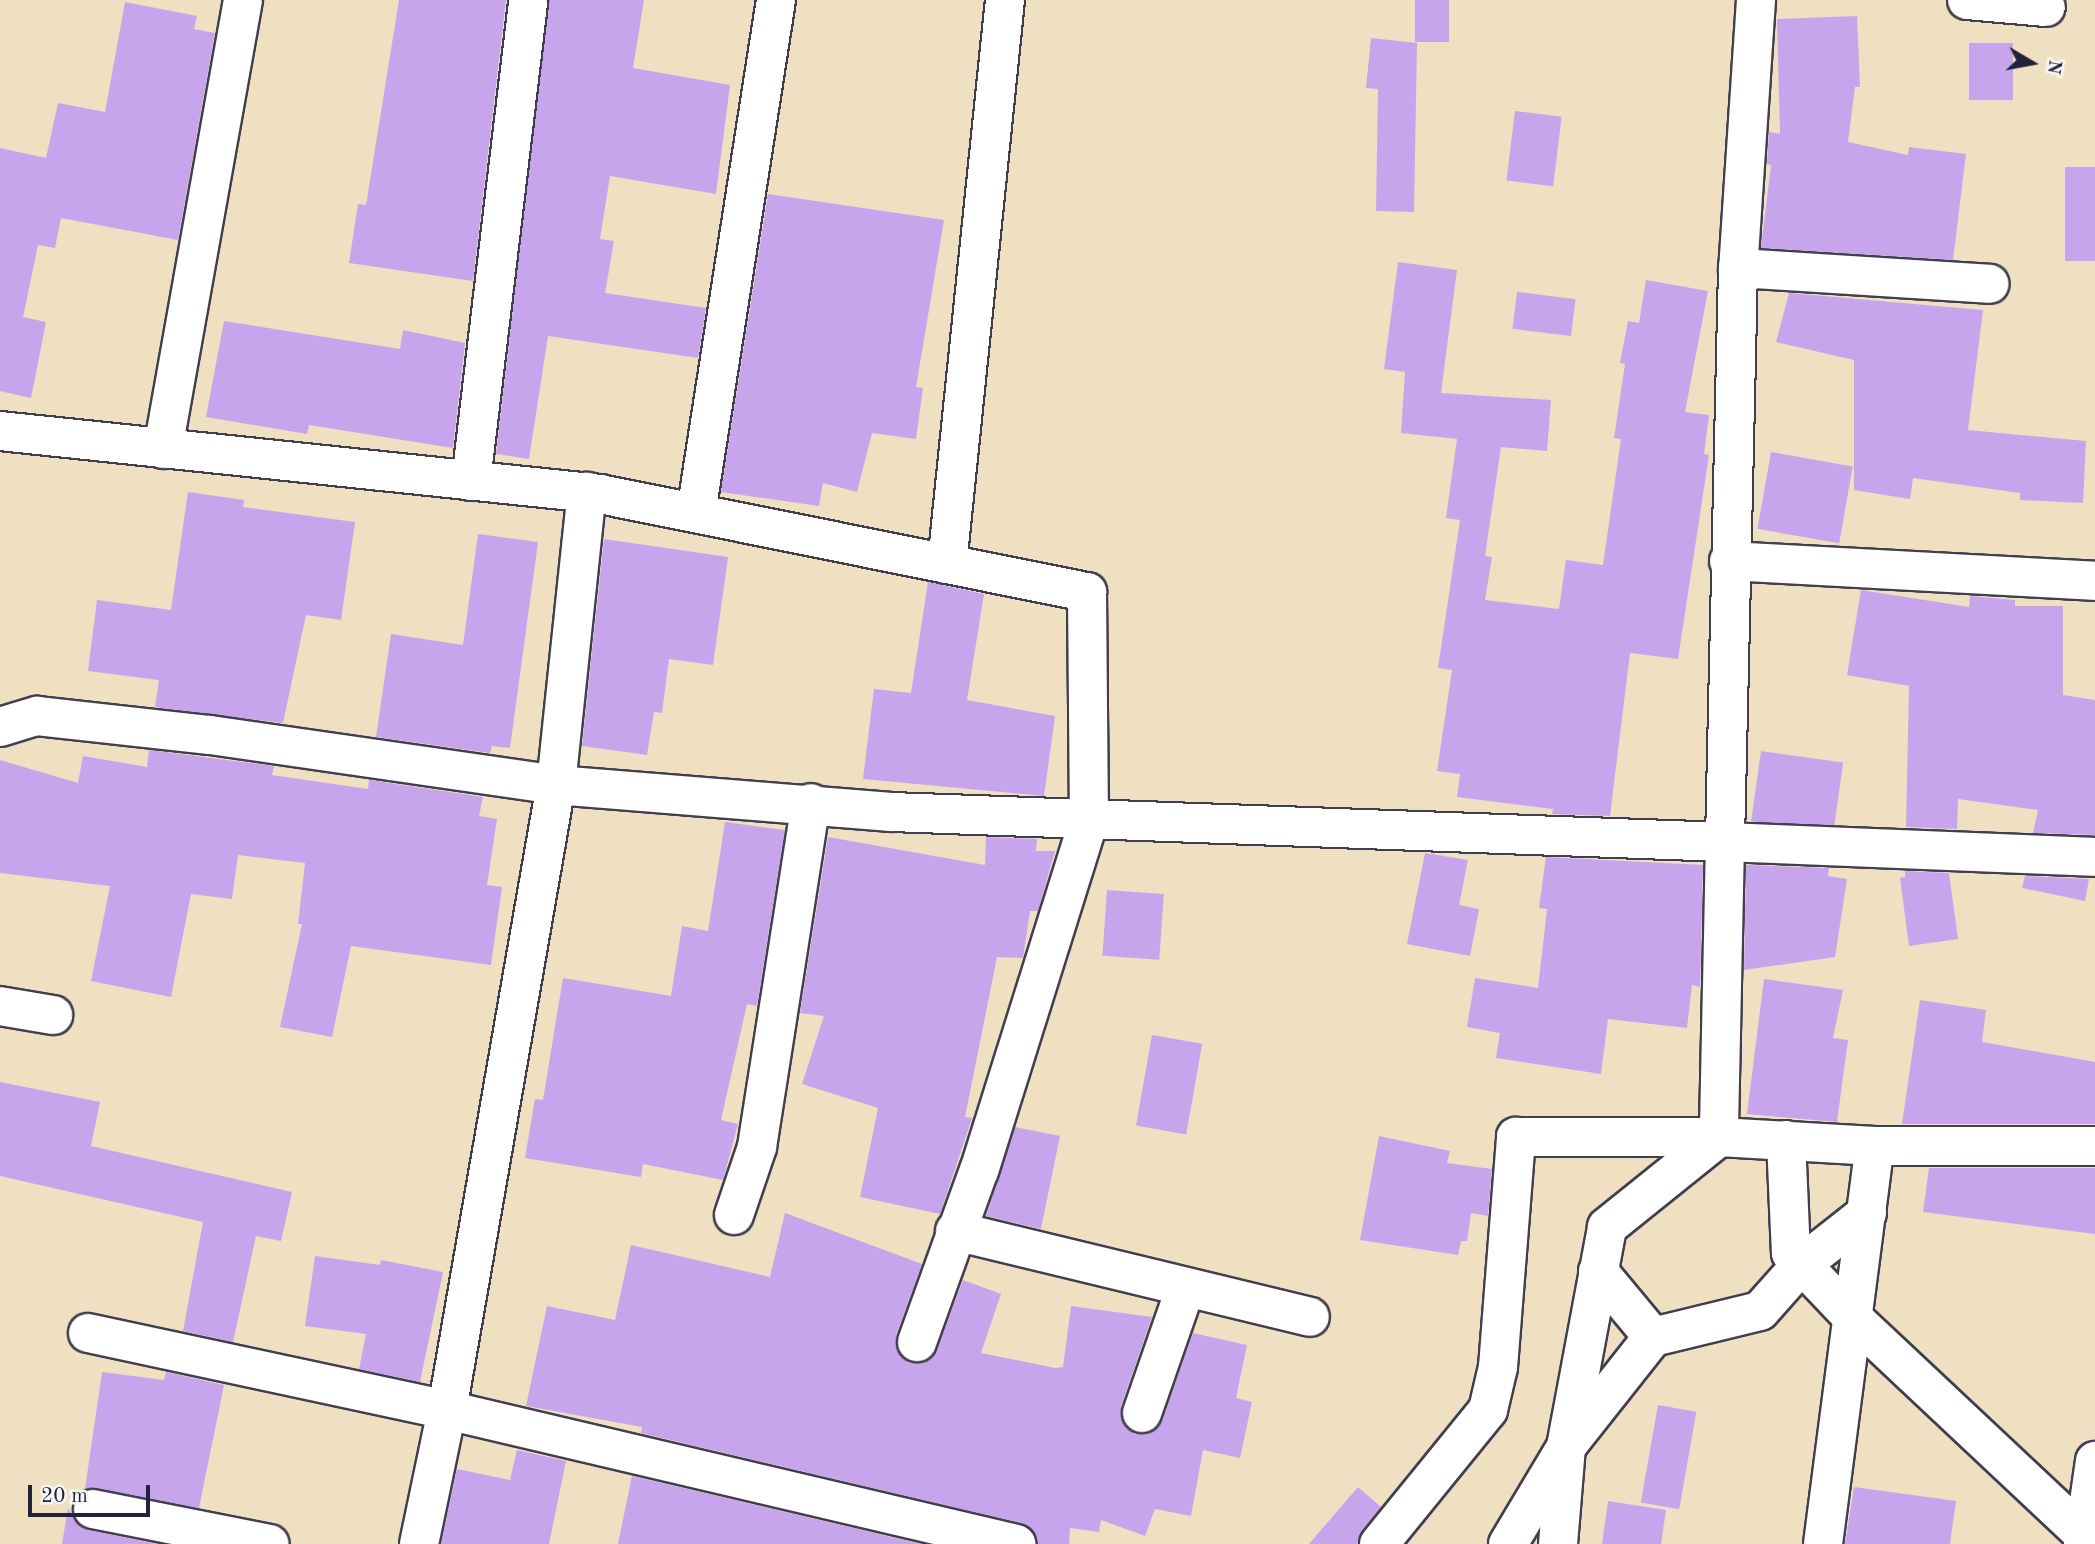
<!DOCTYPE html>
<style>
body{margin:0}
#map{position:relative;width:2095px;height:1544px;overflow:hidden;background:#efe0c2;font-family:"Old Standard TT",serif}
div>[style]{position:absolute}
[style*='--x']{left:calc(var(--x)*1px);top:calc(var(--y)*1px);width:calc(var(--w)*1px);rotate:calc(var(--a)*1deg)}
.building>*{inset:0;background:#c6a5ed;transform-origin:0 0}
.roads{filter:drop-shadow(2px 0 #413e4f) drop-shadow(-2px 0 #413e4f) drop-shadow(0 2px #413e4f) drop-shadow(0 -2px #413e4f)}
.minor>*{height:38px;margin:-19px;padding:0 19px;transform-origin:19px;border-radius:19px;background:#fff}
span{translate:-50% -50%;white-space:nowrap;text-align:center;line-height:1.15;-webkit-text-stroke:5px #f6f6f2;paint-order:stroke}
.north{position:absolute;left:1997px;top:28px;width:70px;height:70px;-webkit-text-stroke:5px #f6f6f2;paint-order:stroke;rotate:100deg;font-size:19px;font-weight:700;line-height:28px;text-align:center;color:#22223b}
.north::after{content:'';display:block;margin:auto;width:24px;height:32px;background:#22223b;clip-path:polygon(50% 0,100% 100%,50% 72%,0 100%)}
.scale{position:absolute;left:28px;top:1485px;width:122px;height:32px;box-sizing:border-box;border:4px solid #22223b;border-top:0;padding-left:9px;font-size:21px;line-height:24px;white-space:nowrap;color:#22223b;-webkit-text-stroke:5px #f6f6f2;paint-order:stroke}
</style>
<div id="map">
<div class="building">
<div style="clip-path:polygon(399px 0,506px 0,473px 281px,349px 263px,358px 204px,366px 205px)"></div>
<div style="clip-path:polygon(549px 0,644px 0,633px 68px,730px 85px,716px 194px,610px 176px,600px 239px,614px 241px,605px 293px,706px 308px,698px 358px,548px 336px,529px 459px,496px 454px)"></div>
<div style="left:1415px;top:0;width:34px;height:42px"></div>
<div style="clip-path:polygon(125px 2px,197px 16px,194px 29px,215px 33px,178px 240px,61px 218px,55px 248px,38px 245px,23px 317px,46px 322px,31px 398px,0 391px,0 148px,46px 158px,58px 103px,105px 112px)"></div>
<div style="clip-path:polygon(1857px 16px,1860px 87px,1855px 87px,1848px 142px,1908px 155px,1909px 147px,1966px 154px,1953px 260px,1761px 248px,1771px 165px,1767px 164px,1769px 132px,1780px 134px,1777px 19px)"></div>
<div style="clip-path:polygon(1371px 38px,1417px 43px,1414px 212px,1376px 211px,1378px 89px,1366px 88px)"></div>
<div style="left:1969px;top:43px;width:44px;height:57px"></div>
<div style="left:1515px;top:111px;width:47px;height:70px;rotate:7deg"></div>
<div style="left:2065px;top:167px;width:30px;height:94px"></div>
<div style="clip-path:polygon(768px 194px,944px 220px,916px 387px,923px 388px,916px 439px,872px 433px,857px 492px,823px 483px,819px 506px,721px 492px)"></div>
<div style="clip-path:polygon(1398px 262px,1457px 270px,1441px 393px,1551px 400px,1547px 451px,1501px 447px,1485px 556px,1492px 557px,1485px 600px,1559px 609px,1566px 560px,1603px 565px,1621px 439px,1614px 438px,1625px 364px,1620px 363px,1628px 321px,1639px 323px,1646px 280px,1708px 291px,1685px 412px,1709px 415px,1704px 454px,1709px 455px,1678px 659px,1630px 653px,1610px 816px,1552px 814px,1553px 809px,1457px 797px,1460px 774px,1437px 771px,1452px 670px,1438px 668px,1460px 520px,1446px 518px,1457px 439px,1401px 433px,1405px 372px,1384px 369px)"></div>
<div style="left:1517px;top:292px;width:59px;height:37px;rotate:7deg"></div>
<div style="clip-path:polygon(1789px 293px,1983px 310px,1968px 430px,2086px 441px,2083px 503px,2020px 500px,2020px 493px,1913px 478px,1910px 499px,1854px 490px,1854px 360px,1776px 342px)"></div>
<div style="clip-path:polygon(224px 321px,400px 349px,403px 330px,465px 343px,453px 448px,309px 425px,307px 434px,206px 417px)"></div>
<div style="left:1771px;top:452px;width:83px;height:78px;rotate:10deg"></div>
<div style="clip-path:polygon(188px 492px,244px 500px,243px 507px,355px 522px,341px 620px,306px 615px,283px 723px,155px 707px,159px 680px,88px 671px,97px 600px,171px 610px)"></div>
<div style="clip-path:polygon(478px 534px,538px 542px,510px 748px,492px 746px,490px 753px,376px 737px,391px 634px,463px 645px)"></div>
<div style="clip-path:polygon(604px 539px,728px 557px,713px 665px,669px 659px,662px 713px,654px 712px,647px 755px,582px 746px)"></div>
<div style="clip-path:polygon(928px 582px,984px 594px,967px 700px,1055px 716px,1044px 796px,863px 779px,874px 689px,911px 693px)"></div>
<div style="clip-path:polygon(1861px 590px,1969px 607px,1970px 596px,2015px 600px,2015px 606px,2063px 606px,2063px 695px,2095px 700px,2095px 835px,2033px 833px,2038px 810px,1958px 799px,1957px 829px,1906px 827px,1909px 686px,1847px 675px)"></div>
<div style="clip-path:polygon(149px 750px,274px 766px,272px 775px,368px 789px,369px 780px,483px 797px,479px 816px,497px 819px,487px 885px,502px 887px,491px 965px,351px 946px,332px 1037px,280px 1027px,302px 924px,298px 924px,305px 863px,238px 855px,232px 899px,191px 894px,171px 997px,91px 981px,110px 886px,0 873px,0 760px,78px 783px,83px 756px,147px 767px)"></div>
<div style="left:1761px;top:751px;width:83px;height:71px;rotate:8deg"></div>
<div style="clip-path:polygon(725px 822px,785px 830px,757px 1006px,747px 1004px,721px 1120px,738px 1124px,723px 1180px,643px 1164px,641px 1177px,525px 1158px,535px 1099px,543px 1100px,563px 978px,671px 996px,682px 926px,708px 931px)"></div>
<div style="clip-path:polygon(828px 837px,985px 865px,986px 837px,1037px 839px,1036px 851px,1055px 851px,1038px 911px,1030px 911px,1023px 958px,997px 957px,965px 1117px,972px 1118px,940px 1214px,860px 1197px,878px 1108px,802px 1084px,824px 1016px,800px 1013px)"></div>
<div style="clip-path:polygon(1425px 853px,1468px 860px,1459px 905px,1479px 909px,1470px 956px,1407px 944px)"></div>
<div style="clip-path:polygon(1546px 857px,1703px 865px,1700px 987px,1692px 985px,1687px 1028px,1608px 1019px,1601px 1074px,1496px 1058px,1500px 1033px,1467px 1027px,1475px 978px,1538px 988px,1547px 909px,1539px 908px)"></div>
<div style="clip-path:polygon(1746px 865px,1829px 868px,1828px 876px,1847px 879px,1835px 957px,1744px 970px)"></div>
<div style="clip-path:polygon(1905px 871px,1949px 873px,1958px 939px,1909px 946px,1900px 878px,1905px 877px)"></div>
<div style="clip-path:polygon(2025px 876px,2089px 879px,2085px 901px,2022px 888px)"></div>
<div style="left:1107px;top:890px;width:57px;height:66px;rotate:4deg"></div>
<div style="clip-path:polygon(1764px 979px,1843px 990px,1833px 1038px,1848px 1040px,1837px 1122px,1747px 1114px)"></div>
<div style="clip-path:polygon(1920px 1000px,1986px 1010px,1982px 1042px,2095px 1062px,2095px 1124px,1902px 1124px)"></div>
<div style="left:1152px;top:1035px;width:51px;height:92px;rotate:10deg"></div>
<div style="clip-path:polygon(0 1082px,100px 1102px,91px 1146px,292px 1192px,281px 1241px,256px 1236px,233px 1342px,183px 1331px,203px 1222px,0 1176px)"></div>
<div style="clip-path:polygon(1015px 1127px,1060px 1136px,1041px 1229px,986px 1216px)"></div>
<div style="clip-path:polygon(1379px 1136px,1450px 1151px,1447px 1163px,1492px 1169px,1488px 1216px,1471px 1213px,1467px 1241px,1461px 1241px,1458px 1255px,1360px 1240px)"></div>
<div style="clip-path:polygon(1929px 1168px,2095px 1168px,2095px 1234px,1923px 1212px)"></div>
<div style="clip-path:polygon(785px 1213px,922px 1264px,896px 1335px,900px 1356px,910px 1363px,931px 1359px,937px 1350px,963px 1280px,1001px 1294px,981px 1353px,1055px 1368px,1063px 1367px,1071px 1306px,1152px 1317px,1121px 1406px,1125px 1427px,1135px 1434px,1147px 1434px,1162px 1421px,1193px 1333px,1247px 1345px,1236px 1398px,1252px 1402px,1240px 1458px,1203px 1450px,1191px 1516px,1155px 1509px,1145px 1536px,1101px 1520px,1099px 1532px,1070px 1528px,1069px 1544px,1037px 1544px,1031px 1529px,1021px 1523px,641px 1433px,642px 1427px,526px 1406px,547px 1306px,615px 1320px,631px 1245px,770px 1277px)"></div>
<div style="clip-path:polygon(315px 1256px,380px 1265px,381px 1260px,443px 1272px,420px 1382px,359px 1369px,366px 1334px,305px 1326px)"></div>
<div style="clip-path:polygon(102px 1372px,164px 1380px,166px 1372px,224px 1385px,199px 1508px,85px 1489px)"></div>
<div style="left:1658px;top:1405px;width:39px;height:99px;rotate:10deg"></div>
<div style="clip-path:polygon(517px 1450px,566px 1461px,549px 1544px,441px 1544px,457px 1469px,510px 1480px)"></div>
<div style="clip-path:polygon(632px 1476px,921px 1544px,618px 1544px)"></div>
<div style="clip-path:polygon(1358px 1487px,1381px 1507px,1362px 1530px,1358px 1544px,1309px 1544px)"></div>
<div style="clip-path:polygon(1854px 1487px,1956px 1501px,1950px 1544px,1845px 1544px)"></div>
<div style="clip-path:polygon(1608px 1501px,1666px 1510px,1661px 1544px,1602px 1544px)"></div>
<div style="clip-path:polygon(68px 1508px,78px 1525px,88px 1530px,157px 1544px,62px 1544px)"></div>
</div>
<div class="roads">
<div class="minor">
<div style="--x:1756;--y:0;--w:269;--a:93.8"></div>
<div style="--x:1738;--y:268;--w:574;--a:91.3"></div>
<div style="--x:1725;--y:842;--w:370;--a:2.3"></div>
<div style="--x:1967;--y:0;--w:79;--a:5.1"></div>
<div style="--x:1738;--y:268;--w:252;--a:3.6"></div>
<div style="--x:0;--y:431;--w:603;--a:5.99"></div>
<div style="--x:600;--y:494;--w:497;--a:11.4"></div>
<div style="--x:1087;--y:592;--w:228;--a:89.5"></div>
<div style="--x:1089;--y:820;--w:367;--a:107.4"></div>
<div style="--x:979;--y:1170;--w:183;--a:109.8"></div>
<div style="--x:163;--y:449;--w:456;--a:-79.9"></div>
<div style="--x:471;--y:481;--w:484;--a:-83.2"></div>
<div style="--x:696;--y:513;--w:519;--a:-81.14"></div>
<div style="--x:1729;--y:561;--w:367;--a:3.1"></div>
<div style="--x:947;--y:564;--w:567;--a:-84.13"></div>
<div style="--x:0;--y:727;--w:39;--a:-17"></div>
<div style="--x:37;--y:716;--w:174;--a:6.3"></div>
<div style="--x:210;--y:735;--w:350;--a:8.2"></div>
<div style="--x:556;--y:785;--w:336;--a:4.6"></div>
<div style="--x:891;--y:812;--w:835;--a:2.06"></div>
<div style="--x:1725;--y:842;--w:295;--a:91.2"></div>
<div style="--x:1719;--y:1137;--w:156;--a:3.3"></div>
<div style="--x:1875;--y:1146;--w:220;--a:0"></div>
<div style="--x:0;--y:1006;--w:54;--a:9.6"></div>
<div style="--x:1786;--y:1140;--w:113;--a:87.5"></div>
<div style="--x:1791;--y:1253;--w:90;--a:46.4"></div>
<div style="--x:1853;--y:1318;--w:318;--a:43.2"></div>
<div style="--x:734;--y:1215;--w:72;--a:-71.3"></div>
<div style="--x:757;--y:1147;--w:348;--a:-81.1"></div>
<div style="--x:955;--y:1231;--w:365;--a:13.6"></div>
<div style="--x:1598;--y:1271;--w:86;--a:50.2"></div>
<div style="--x:1653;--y:1337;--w:110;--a:-13.7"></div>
<div style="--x:1760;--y:1311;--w:62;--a:-48.3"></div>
<div style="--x:1801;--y:1265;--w:84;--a:-38.2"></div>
<div style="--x:88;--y:1333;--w:367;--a:12.1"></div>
<div style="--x:447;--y:1410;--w:585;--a:13.25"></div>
<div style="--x:1142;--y:1413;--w:133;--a:-70.8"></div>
<div style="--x:93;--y:1509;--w:180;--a:11.2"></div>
<div style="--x:419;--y:1544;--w:137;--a:-78.2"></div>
<div style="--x:447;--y:1410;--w:634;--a:-80.11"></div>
<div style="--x:556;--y:785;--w:295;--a:-84"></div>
<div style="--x:1379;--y:1544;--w:173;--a:-50.9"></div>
<div style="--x:1488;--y:1410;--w:44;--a:-76.9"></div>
<div style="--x:1498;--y:1367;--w:231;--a:-85.5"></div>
<div style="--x:1516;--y:1137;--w:203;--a:0"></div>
<div style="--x:1508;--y:1544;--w:113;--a:-59.1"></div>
<div style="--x:1566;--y:1447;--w:224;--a:-79.4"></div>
<div style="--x:1607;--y:1227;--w:144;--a:-38.8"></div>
<div style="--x:1558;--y:1544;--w:97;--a:-85.3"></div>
<div style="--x:1566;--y:1447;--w:140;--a:-51.7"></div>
<div style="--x:1823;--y:1544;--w:401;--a:-82.6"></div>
<div style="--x:2083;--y:1544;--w:84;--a:-81.8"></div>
</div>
</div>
<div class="north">N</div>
<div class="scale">20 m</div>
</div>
